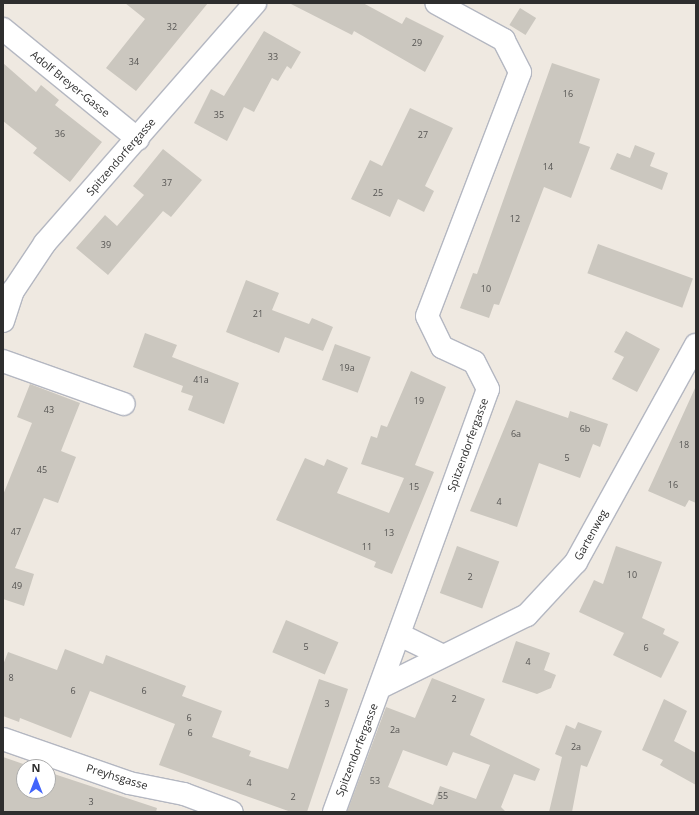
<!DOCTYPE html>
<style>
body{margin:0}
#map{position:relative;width:699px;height:815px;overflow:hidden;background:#efe9e1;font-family:"Open Sans",sans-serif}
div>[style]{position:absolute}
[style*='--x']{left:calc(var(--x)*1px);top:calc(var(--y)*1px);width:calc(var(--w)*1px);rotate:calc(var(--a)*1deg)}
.building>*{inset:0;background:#cbc7bf;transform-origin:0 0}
.roads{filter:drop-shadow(1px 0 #b4b7c1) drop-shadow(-1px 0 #b4b7c1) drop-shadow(0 1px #b4b7c1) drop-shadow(0 -1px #b4b7c1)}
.minor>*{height:22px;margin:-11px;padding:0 11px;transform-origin:11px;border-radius:11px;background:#fff}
span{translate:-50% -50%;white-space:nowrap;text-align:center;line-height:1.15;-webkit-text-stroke:3px #fff;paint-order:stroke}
.number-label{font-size:9px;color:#555452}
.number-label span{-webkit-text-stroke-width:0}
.street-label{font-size:11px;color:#2e2e2e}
.frame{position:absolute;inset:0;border:4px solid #2e2e2e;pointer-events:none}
.north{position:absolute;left:16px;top:759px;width:40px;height:40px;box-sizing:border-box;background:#fff;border:1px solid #ababab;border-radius:50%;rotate:0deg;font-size:11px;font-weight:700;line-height:16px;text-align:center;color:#2e2e2e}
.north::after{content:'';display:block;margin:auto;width:14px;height:18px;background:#4264fb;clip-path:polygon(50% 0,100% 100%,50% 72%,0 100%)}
</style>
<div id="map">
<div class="building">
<div style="clip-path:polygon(125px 3px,208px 3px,136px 91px,106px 68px,145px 19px)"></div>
<div style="clip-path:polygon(289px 3px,363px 3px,402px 24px,406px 17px,444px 36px,425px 72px,354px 31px,352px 35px)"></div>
<div style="left:520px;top:8px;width:19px;height:20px;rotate:32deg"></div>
<div style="clip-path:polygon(264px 31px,301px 52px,291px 69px,287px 66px,278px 81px,272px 78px,254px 112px,244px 107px,227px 141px,194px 123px,211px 89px,224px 96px)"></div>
<div style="clip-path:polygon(3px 63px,36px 92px,41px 85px,59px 100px,55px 105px,102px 142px,70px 182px,33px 153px,37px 148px,3px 121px)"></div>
<div style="clip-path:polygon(552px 63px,600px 79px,579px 143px,590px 147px,571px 198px,544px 187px,499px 305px,494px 304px,489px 318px,460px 308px,473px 273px,477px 274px)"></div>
<div style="clip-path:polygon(410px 108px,453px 128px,425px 186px,434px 191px,424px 212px,398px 199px,390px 217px,351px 199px,370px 160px,382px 166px)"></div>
<div style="clip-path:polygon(635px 145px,655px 153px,650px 166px,668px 173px,662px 190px,610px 169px,617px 153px,630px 158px)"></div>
<div style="clip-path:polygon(163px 149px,202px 180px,171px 217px,163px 211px,108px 275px,76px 248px,105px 215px,117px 226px,144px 195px,133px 186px)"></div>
<div style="left:598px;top:244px;width:101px;height:31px;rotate:20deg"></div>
<div style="clip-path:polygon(246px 280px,279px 293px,272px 310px,309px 324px,312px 318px,333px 327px,323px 351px,285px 337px,279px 353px,226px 332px)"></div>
<div style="clip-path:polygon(626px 331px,660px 349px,637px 392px,612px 379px,624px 357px,614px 352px)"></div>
<div style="clip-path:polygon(145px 333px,177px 345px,172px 357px,239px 383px,224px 424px,188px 410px,193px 396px,181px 392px,183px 386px,133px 367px)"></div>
<div style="left:335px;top:344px;width:38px;height:38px;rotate:20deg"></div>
<div style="clip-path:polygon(411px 371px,446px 387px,415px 465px,434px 472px,392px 574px,374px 567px,376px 562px,276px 520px,305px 458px,324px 466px,327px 459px,348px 468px,337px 493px,389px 513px,404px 478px,361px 464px,371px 436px,377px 438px,381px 425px,387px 427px)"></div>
<div style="clip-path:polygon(30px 384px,80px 403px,61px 451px,76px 457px,58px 503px,44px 498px,15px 568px,34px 574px,24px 606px,3px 599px,3px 495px,32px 423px,17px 417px)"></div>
<div style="clip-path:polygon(696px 386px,696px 503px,689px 500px,685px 507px,648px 491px)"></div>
<div style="clip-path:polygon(516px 400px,568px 418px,570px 411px,608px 424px,600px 447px,593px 444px,580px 478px,539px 463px,517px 527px,470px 511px)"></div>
<div style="left:457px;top:546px;width:45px;height:50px;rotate:20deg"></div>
<div style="clip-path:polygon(616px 546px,662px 562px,642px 618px,665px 629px,663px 634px,679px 642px,661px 678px,613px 655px,624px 633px,579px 612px,594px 580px,603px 584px)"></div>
<div style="left:286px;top:620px;width:57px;height:35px;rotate:23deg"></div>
<div style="clip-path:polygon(516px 641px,550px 653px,544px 670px,556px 675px,551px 688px,537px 694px,502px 682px)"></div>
<div style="clip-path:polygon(65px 649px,103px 664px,106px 655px,186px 686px,182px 696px,222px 711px,212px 737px,251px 751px,249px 756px,288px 769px,319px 679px,348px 689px,307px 812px,291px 812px,159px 765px,175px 724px,90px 691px,71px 738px,20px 718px,19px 722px,3px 716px,3px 665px,8px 652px,57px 670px)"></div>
<div style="clip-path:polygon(evenodd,432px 678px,485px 699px,470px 735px,540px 769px,535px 781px,514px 774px,501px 807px,506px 812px,347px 812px,386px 707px,415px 718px,432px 678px,403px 750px,447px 766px,453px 752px,490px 765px,476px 799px,440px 786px,433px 805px,388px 787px,403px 750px)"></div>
<div style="clip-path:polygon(664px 699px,687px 711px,674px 741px,696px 753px,696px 785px,660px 765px,663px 760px,642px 750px)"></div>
<div style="clip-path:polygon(578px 722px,602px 731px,587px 767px,581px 765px,572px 812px,549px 812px,562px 757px,555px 754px,566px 725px,575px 729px)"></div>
<div style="clip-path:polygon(3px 757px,32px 767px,24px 767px,24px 791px,48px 791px,48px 772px,157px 808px,156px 812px,3px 812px)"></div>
</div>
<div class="roads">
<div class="minor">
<div style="--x:3;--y:29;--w:174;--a:39.2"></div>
<div style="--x:3;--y:321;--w:32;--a:-72"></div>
<div style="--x:13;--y:291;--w:58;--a:-56.3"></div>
<div style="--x:45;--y:243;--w:319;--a:-48.8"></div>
<div style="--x:3;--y:361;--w:128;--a:19.6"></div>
<div style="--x:400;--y:635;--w:46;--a:26"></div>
<div style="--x:381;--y:687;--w:163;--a:-26.3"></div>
<div style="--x:527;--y:615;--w:72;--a:-47.2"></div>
<div style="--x:576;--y:562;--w:248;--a:-61.1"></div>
<div style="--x:3;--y:739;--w:133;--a:19.2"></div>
<div style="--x:129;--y:783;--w:56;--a:11.3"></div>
<div style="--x:184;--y:794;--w:51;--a:20.6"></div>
<div style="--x:334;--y:812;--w:450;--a:-70"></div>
<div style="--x:488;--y:389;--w:30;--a:-117"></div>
<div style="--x:474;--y:362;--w:35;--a:-155"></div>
<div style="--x:442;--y:347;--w:34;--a:-116"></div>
<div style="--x:427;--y:316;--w:261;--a:-69.1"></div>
<div style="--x:520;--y:72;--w:36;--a:-117"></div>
<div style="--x:504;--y:40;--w:77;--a:-151.4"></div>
</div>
</div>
<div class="number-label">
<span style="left:172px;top:27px">32</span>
<span style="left:417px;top:43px">29</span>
<span style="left:273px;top:57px">33</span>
<span style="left:134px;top:62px">34</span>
<span style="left:568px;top:94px">16</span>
<span style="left:219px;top:115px">35</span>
<span style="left:60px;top:134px">36</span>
<span style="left:423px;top:135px">27</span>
<span style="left:548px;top:167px">14</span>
<span style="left:167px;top:183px">37</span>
<span style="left:378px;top:193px">25</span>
<span style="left:515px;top:219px">12</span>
<span style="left:106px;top:245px">39</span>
<span style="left:486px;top:289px">10</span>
<span style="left:258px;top:314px">21</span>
<span style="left:347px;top:368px">19a</span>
<span style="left:201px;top:380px">41a</span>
<span style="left:419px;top:401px">19</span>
<span style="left:49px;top:410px">43</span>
<span style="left:585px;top:429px">6b</span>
<span style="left:516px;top:434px">6a</span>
<span style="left:684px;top:445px">18</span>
<span style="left:567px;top:458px">5</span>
<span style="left:42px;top:470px">45</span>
<span style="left:673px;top:485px">16</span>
<span style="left:414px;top:487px">15</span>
<span style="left:499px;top:502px">4</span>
<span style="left:16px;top:532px">47</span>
<span style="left:389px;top:533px">13</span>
<span style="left:367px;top:547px">11</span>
<span style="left:632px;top:575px">10</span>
<span style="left:470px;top:577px">2</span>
<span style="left:17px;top:586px">49</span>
<span style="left:306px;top:647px">5</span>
<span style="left:646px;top:648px">6</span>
<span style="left:528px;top:662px">4</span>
<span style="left:11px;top:678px">8</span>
<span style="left:73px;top:691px">6</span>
<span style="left:144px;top:691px">6</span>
<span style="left:454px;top:699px">2</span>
<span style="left:327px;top:704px">3</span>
<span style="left:189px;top:718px">6</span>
<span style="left:395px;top:730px">2a</span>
<span style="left:190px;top:733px">6</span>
<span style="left:576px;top:747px">2a</span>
<span style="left:375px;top:781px">53</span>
<span style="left:249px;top:783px">4</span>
<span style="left:443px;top:796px">55</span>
<span style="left:293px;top:797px">2</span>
<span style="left:91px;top:802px">3</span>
</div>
<div class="street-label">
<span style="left:70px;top:84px;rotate:39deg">Adolf Breyer-Gasse</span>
<span style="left:121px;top:157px;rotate:-49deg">Spitzendorfergasse</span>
<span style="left:468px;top:445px;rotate:-70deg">Spitzendorfergasse</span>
<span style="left:591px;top:535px;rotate:-61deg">Gartenweg</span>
<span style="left:357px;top:750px;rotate:-69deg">Spitzendorfergasse</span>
<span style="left:117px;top:777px;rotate:17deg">Preyhsgasse</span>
</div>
<div class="frame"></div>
<div class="north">N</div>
</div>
